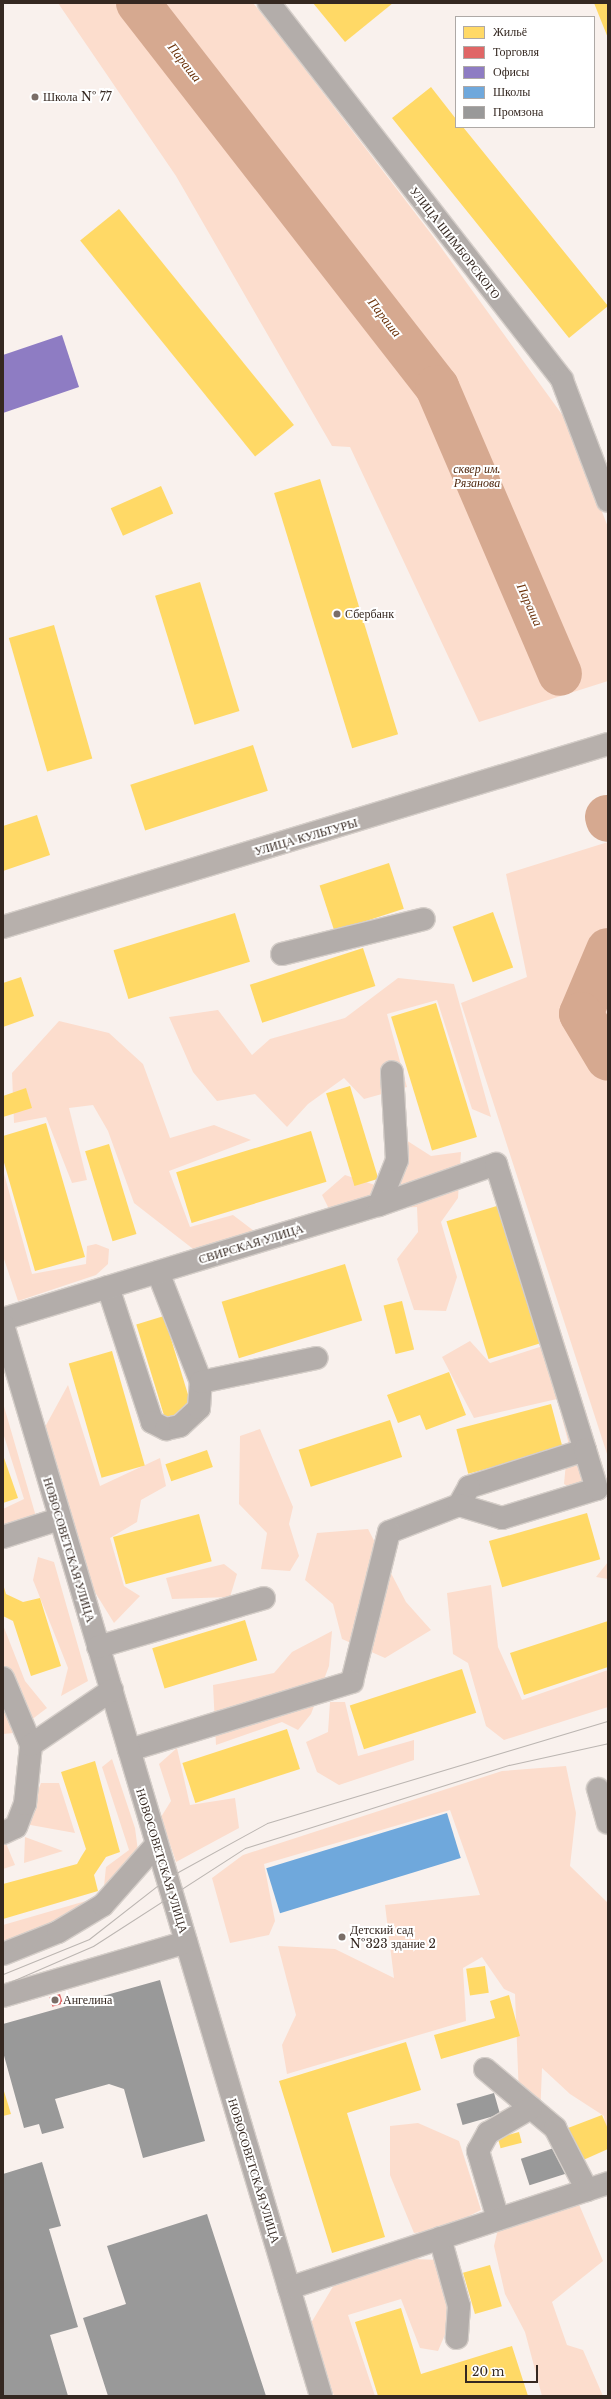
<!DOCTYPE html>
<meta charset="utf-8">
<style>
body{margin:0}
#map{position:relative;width:611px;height:2399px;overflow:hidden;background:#f9f1ed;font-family:"Libre Baskerville",serif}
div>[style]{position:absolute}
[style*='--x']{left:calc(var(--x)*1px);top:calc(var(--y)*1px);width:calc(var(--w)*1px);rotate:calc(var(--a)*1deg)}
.green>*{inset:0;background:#fcddcd}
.homes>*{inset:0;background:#ffd966;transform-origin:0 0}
.shops>*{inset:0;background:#e06666;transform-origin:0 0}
.offices>*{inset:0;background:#8e7cc3}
.schools>*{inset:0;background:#6fa8dc;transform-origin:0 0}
.industry>*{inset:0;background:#999;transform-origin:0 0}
.river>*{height:44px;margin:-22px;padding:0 22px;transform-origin:22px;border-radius:22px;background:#d6a990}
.roads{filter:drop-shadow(1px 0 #d5cec9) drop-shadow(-1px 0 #d5cec9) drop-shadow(0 1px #d5cec9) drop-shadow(0 -1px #d5cec9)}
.minor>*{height:22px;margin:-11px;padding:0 11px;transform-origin:11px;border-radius:11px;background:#b3adaa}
.major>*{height:22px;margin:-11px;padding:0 11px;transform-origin:11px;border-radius:11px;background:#b7b0ac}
.tram>*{height:1px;margin:-0.5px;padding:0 0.5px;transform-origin:0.5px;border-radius:0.5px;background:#bbb5b1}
.dots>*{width:11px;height:11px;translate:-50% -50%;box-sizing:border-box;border:2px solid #fff;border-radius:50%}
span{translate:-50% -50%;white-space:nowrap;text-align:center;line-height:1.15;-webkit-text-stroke:4px #fff;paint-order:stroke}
.poi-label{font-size:12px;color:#352821}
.left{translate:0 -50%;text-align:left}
.street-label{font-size:12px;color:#352821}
.park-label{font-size:12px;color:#51290f;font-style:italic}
.water-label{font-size:13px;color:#6b320a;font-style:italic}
.frame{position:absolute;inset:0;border:4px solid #352821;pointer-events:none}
.legend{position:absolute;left:455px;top:16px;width:140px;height:112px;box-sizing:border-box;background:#fff;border:1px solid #aea9a6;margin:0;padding:5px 7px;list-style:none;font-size:12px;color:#352821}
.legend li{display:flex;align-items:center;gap:8px;height:20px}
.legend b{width:20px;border:1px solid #aea9a6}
.scale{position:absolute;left:465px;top:2365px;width:73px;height:18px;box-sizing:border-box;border:2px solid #352821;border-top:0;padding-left:5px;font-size:12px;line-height:14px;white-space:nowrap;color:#352821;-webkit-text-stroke:3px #fff;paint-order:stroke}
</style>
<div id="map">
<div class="green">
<div style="clip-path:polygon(58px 3px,253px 3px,278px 34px,432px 235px,566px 420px,608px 527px,608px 681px,479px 722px,350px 447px,332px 446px,176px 176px)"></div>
<div style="clip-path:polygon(608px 842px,608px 941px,578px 1015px,608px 1064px,608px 1457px,461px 1003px,527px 977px,506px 874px)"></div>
<div style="clip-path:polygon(608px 957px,608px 1051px,584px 1013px)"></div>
<div style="clip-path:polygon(398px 978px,454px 984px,491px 1117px,472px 1109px,437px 1000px,387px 1014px,407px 1087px,364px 1099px,344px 1078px,308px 1104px,287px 1127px,255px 1094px,217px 1101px,193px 1072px,169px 1017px,218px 1010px,252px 1055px,270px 1039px,345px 1018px)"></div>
<div style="clip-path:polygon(59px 1021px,109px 1033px,143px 1064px,170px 1138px,214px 1125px,251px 1140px,169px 1171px,190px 1227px,233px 1215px,258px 1234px,197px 1252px,134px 1203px,108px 1131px,93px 1105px,69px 1108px,87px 1180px,72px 1183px,46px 1117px,14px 1123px,12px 1073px)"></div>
<div style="clip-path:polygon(406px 1140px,431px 1156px,461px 1152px,458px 1198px,441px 1222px,457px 1277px,446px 1311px,414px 1310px,397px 1259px,418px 1232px,417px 1207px,330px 1211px,322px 1195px,345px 1175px,378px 1186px)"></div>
<div style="clip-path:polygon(3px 1170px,32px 1274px,86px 1264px,87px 1246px,96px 1244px,109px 1249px,108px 1264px,96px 1275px,18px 1301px,3px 1256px)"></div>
<div style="clip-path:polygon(538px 1257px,608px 1483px,608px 1496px,588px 1498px,564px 1484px,568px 1441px,557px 1399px,474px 1418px,442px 1357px,470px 1341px,490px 1363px,546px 1345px,525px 1272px)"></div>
<div style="clip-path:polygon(68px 1385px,100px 1486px,160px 1458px,166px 1486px,141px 1500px,137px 1522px,110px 1538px,124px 1586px,140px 1596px,114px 1623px,93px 1589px,45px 1427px)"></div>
<div style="clip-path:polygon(3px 1403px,37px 1520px,3px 1545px,3px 1509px,24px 1499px,3px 1433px)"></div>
<div style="clip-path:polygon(260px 1429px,293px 1507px,289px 1524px,299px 1556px,290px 1571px,261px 1569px,267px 1533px,239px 1504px,240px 1436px)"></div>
<div style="clip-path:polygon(368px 1529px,406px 1602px,431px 1630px,385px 1658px,342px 1639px,333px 1604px,305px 1580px,317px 1533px)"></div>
<div style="clip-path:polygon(38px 1557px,54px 1562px,88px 1681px,61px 1696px,68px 1668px,33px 1580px)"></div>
<div style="clip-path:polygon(608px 1562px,608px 1579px,596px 1577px)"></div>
<div style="clip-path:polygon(224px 1564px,237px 1574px,230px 1597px,172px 1599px,166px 1578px)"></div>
<div style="clip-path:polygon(491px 1585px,498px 1647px,522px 1700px,608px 1670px,608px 1707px,504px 1740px,486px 1726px,468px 1663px,453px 1654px,447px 1593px)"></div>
<div style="clip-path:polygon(3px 1625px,25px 1681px,47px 1708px,14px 1733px,3px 1734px)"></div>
<div style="clip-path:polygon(332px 1631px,329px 1666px,311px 1714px,298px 1730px,282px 1722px,216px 1745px,213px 1685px,274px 1673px,292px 1652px)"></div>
<div style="clip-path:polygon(330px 1702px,345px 1702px,358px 1756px,414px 1740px,414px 1760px,339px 1785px,317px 1772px,306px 1742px,328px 1732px)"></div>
<div style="clip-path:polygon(177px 1748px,190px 1805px,235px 1798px,239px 1828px,176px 1862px,161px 1817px,171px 1801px,159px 1764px)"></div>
<div style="clip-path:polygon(112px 1759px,135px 1828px,141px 1874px,115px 1904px,79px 1931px,3px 1951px,3px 1925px,103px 1896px,106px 1867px,129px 1850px,102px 1767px)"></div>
<div style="clip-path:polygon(566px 1766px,576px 1813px,570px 1866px,608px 1903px,608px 2155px,604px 2116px,570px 2094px,542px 2068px,540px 2119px,520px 2122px,515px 1994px,504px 1989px,482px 1957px,463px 1968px,466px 2021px,287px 2074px,282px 2045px,296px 2015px,278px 1946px,335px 1949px,394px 1978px,385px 1905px,480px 1895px,450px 1810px,264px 1864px,275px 1921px,269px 1935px,230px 1943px,212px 1878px,243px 1855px,502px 1771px)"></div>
<div style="clip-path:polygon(41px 1783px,59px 1783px,75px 1833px,25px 1824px)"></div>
<div style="clip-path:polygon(3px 1836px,15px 1865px,3px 1869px)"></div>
<div style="clip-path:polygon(25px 1837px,63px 1851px,24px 1863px)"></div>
<div style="clip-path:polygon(418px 2123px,459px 2141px,481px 2210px,443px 2229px,414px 2233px,390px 2175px,390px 2126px)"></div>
<div style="clip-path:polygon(578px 2202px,603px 2261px,552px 2302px,567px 2345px,583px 2350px,603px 2396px,542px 2396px,525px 2332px,505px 2294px,494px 2246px,498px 2229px)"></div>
<div style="clip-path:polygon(412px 2259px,441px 2260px,454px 2313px,438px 2351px,420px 2348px,401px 2299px,348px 2315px,375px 2396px,334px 2396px,311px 2323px,337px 2280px)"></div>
</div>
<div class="homes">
<div style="clip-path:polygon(313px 3px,393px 3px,345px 42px)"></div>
<div style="clip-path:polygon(594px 3px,608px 3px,608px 38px)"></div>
<div style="clip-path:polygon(431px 87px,456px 119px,456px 127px,463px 127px,608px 306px,569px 338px,392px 118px)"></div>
<div style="left:119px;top:209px;width:278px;height:50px;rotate:51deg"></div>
<div style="left:320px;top:479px;width:267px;height:48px;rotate:73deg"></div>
<div style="left:161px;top:486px;width:30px;height:55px;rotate:66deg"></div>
<div style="left:200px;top:582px;width:135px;height:47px;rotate:73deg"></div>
<div style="left:54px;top:625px;width:139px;height:47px;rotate:74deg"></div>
<div style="left:253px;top:745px;width:48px;height:129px;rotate:72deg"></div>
<div style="clip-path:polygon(37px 815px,50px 855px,3px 871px,3px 826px)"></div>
<div style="left:389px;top:863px;width:48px;height:73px;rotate:72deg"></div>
<div style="left:493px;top:912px;width:59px;height:43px;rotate:70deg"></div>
<div style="left:235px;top:913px;width:51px;height:127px;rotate:73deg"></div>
<div style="left:363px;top:948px;width:40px;height:119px;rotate:72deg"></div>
<div style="clip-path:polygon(21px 977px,34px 1016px,3px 1027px,3px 983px)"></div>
<div style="left:436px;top:1003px;width:140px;height:47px;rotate:73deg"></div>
<div style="left:350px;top:1086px;width:97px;height:25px;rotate:73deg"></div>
<div style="clip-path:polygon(26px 1088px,32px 1108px,3px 1117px,3px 1096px)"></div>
<div style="clip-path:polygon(46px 1123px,85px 1257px,35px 1271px,3px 1159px,3px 1136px)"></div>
<div style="left:311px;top:1131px;width:53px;height:141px;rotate:73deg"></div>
<div style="left:109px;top:1144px;width:94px;height:25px;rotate:73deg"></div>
<div style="left:500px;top:1205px;width:144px;height:56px;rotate:73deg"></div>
<div style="left:345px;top:1264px;width:59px;height:129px;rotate:73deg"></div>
<div style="left:402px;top:1301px;width:50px;height:19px;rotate:76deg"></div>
<div style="left:164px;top:1316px;width:99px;height:29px;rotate:73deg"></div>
<div style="left:112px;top:1351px;width:119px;height:45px;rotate:74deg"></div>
<div style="clip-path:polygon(449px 1372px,466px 1415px,426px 1430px,420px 1415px,398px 1423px,387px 1395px)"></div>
<div style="left:551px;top:1404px;width:46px;height:98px;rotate:75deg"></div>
<div style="left:390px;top:1420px;width:39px;height:96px;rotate:72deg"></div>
<div style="left:207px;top:1450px;width:18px;height:44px;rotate:71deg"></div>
<div style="clip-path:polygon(3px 1455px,18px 1498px,3px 1503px)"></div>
<div style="left:587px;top:1513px;width:48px;height:102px;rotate:74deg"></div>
<div style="left:199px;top:1514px;width:49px;height:89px;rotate:75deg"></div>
<div style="clip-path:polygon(3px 1584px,6px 1594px,23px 1602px,40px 1598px,61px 1666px,31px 1676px,13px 1621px,3px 1616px)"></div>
<div style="left:245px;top:1620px;width:42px;height:97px;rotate:73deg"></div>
<div style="clip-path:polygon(608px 1621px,608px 1667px,524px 1695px,510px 1653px)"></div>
<div style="left:462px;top:1669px;width:46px;height:118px;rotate:72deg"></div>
<div style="left:287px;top:1729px;width:42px;height:110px;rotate:72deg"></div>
<div style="clip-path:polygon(95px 1761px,120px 1852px,106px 1857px,94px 1875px,98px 1891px,3px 1919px,3px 1884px,77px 1864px,81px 1857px,86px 1849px,61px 1772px)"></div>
<div style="left:485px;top:1966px;width:27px;height:19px;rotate:82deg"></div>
<div style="clip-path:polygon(509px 1995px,520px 2036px,441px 2059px,434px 2035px,495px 2018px,490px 2001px)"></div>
<div style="clip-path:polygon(406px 2042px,421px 2090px,347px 2113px,385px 2237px,332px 2253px,279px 2081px)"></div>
<div style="clip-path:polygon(3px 2088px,11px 2114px,3px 2116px)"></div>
<div style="clip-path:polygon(602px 2115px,608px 2129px,608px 2149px,581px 2161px,568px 2128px)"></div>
<div style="left:519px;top:2132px;width:11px;height:22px;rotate:75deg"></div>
<div style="left:490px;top:2265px;width:43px;height:28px;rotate:74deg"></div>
<div style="clip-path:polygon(401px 2308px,421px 2374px,512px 2346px,528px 2396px,378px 2396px,355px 2322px)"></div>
</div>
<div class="shops">
<div style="left:60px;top:1994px;width:10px;height:11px;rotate:73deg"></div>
</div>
<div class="offices">
<div style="clip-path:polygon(62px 335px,79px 387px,3px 413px,3px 355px)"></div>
</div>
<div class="schools">
<div style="left:447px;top:1813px;width:47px;height:189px;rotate:73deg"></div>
</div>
<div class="industry">
<div style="clip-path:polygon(160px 1980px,205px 2141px,143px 2158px,124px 2089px,109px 2084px,55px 2099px,64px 2128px,42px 2134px,39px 2124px,24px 2128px,3px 2052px,3px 2024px)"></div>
<div style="left:494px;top:2093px;width:22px;height:39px;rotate:74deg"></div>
<div style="left:557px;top:2147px;width:28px;height:38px;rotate:72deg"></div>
<div style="clip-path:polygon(42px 2162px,61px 2226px,49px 2229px,78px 2327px,50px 2335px,68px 2396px,3px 2396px,3px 2174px)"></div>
<div style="clip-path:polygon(207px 2214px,266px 2396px,108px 2396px,83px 2318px,126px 2304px,107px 2246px)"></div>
</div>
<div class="river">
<div style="--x:138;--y:3;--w:487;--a:52.1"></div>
<div style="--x:437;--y:387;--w:312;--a:66.8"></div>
<div style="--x:607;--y:817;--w:3;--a:72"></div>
<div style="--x:608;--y:950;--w:69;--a:112.9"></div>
<div style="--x:581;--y:1014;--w:52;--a:59"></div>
</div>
<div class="roads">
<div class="minor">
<div style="--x:269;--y:3;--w:477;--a:52.1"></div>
<div style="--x:562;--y:380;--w:129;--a:69.2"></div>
<div style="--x:282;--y:954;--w:146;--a:-13.8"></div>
<div style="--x:379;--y:1205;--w:48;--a:-68.2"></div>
<div style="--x:397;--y:1160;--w:88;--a:-93.3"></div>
<div style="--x:108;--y:1287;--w:142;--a:71.9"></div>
<div style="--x:152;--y:1422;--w:16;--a:27"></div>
<div style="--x:166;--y:1429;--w:14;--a:-12"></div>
<div style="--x:180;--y:1426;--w:26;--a:-43"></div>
<div style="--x:199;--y:1408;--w:26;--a:-86"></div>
<div style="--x:201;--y:1382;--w:118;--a:-111.4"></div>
<div style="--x:3;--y:1319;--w:393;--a:-16.9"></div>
<div style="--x:379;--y:1205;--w:124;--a:-19.3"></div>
<div style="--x:496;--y:1164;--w:300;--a:72.7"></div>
<div style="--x:585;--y:1450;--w:122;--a:162.3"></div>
<div style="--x:469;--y:1487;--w:21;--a:119"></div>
<div style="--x:459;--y:1505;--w:75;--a:158.9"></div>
<div style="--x:389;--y:1532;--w:154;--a:103.9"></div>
<div style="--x:352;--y:1682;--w:233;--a:163"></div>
<div style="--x:3;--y:1325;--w:1117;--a:73.46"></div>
<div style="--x:201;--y:1382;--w:118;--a:-11.7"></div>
<div style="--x:459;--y:1505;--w:45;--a:16.8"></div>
<div style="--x:502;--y:1518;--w:99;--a:-17"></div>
<div style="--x:597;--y:1489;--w:41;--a:-107.1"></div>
<div style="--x:3;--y:1537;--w:59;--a:-17.8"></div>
<div style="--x:98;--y:1647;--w:173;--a:-16.4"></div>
<div style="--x:3;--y:1678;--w:73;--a:67.3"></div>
<div style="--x:598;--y:1789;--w:35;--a:74"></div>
<div style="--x:3;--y:1833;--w:14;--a:-25"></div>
<div style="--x:16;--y:1827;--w:25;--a:-69"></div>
<div style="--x:25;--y:1804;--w:59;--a:-84.2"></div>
<div style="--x:31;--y:1745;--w:98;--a:-34.2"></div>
<div style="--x:3;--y:1954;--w:59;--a:-21.8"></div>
<div style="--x:58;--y:1932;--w:52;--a:-31"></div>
<div style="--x:103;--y:1905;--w:81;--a:-48.5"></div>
<div style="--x:3;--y:1996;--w:191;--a:-16.4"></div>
<div style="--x:485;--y:2069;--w:92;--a:40.1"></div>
<div style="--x:555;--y:2128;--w:70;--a:62.7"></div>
<div style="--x:498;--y:2219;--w:71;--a:-106.4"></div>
<div style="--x:478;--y:2151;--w:21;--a:-61"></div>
<div style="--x:488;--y:2133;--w:50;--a:-30.2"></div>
<div style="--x:440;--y:2238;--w:71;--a:74.4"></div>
<div style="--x:459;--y:2306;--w:32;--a:94"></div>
<div style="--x:289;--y:2288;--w:336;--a:-18.2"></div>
</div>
<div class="major">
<div style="--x:3;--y:927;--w:632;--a:-16.83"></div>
</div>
</div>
<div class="tram">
<div style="--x:3;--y:1974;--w:93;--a:-22.1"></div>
<div style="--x:89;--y:1939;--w:99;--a:-38"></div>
<div style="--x:167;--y:1878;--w:114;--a:-28.8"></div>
<div style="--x:267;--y:1823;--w:356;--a:-16.7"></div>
<div style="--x:3;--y:1985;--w:98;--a:-23.4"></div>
<div style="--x:93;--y:1946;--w:181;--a:-32.8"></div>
<div style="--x:245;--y:1848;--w:277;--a:-17.5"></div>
<div style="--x:509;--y:1765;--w:101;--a:-12.5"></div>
</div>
<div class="dots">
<div style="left:35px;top:97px;background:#7a6e68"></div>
<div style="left:337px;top:614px;background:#7a6e68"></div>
<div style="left:342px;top:1937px;background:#7a6e68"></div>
<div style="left:55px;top:2000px;background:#7a6e68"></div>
</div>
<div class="poi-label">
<span class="left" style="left:43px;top:97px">Школа № 77</span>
<span class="left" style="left:345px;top:614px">Сбербанк</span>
<span class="left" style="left:350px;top:1937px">Детский сад<br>№323 здание 2</span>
<span class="left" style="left:63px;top:2000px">Ангелина</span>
</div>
<div class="street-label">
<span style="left:455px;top:243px;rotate:52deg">УЛИЦА ШИМБОРСКОГО</span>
<span style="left:306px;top:837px;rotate:-16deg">УЛИЦА КУЛЬТУРЫ</span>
<span style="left:251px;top:1244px;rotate:-17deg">СВИРСКАЯ УЛИЦА</span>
<span style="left:69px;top:1550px;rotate:73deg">НОВОСОВЕТСКАЯ УЛИЦА</span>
<span style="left:162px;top:1861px;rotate:73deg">НОВОСОВЕТСКАЯ УЛИЦА</span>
<span style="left:254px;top:2171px;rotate:73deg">НОВОСОВЕТСКАЯ УЛИЦА</span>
</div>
<div class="park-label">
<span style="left:477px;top:476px">сквер им.<br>Рязанова</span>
</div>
<div class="water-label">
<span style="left:184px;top:63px;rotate:52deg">Параша</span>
<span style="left:384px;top:318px;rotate:52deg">Параша</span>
<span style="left:529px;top:605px;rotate:66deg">Параша</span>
</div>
<div class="frame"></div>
<ul class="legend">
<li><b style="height:11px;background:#ffd966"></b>Жильё</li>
<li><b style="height:11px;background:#e06666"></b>Торговля</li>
<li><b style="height:11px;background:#8e7cc3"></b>Офисы</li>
<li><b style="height:11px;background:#6fa8dc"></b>Школы</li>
<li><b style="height:11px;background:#999"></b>Промзона</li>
</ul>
<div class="scale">20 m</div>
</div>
